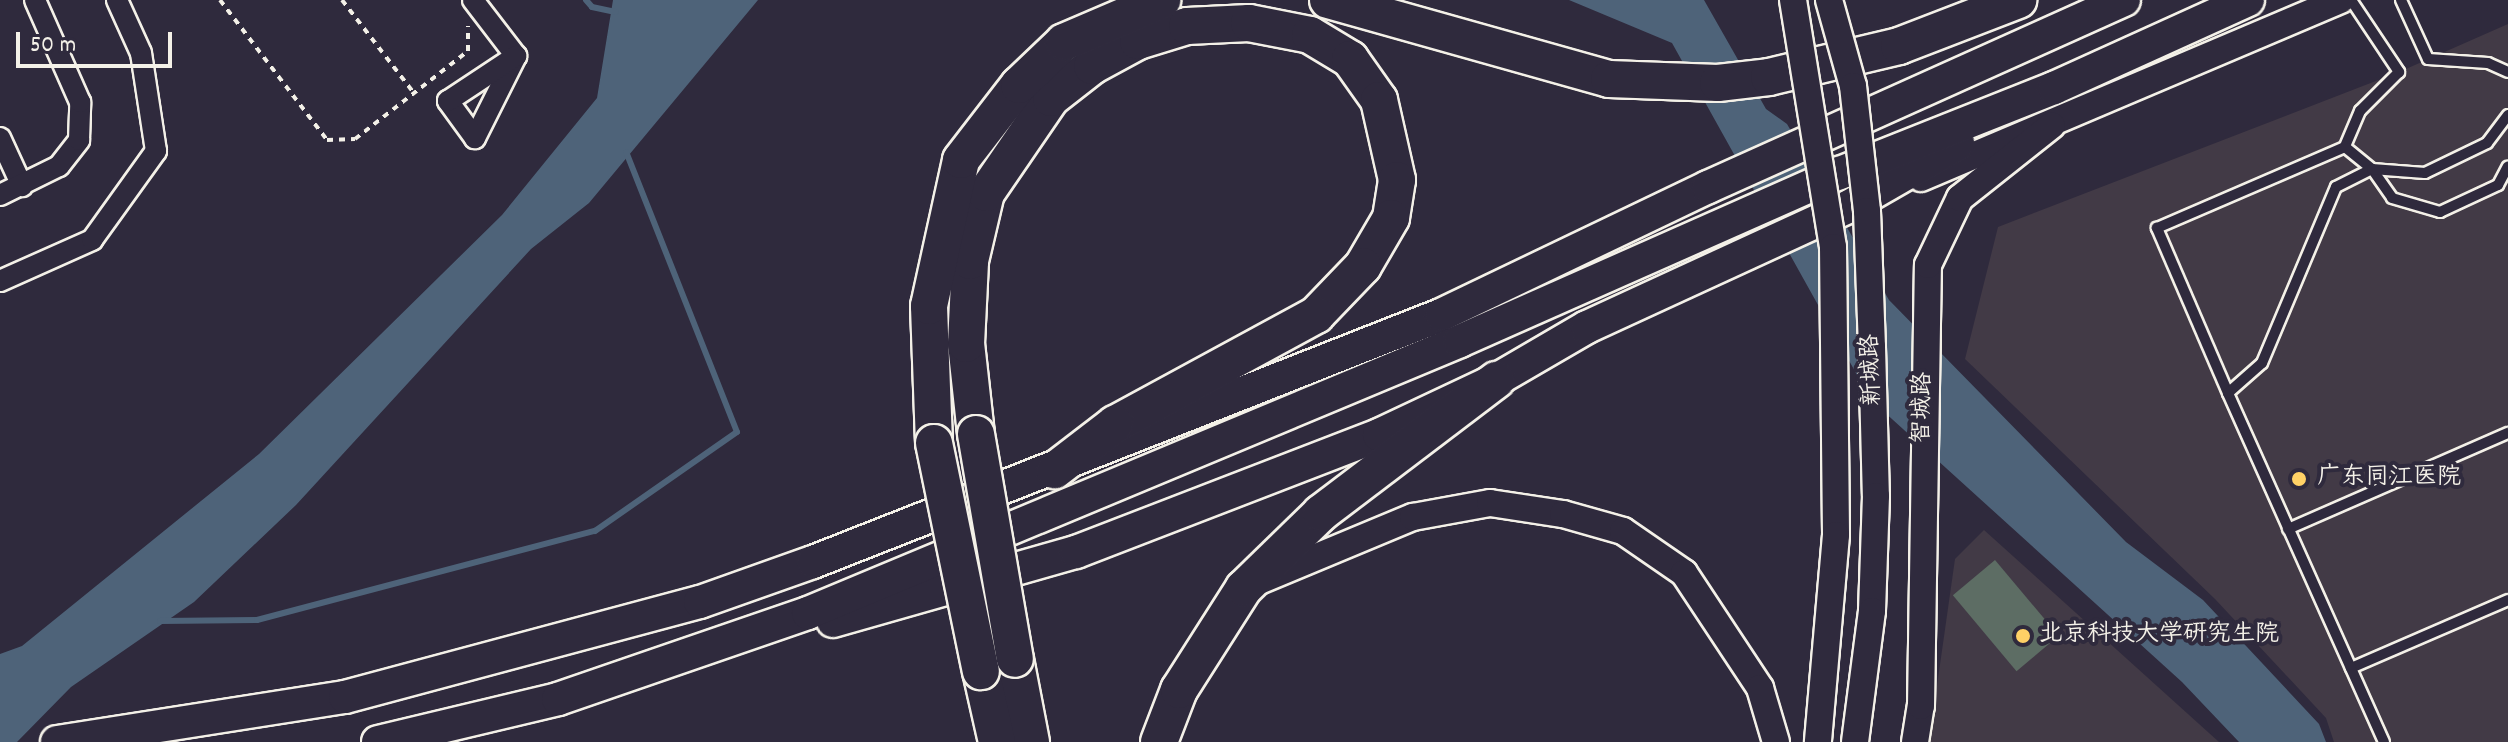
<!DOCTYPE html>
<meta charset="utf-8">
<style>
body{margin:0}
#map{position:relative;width:2508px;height:742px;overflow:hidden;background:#2f2a3d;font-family:Dekko,"LXGW WenKai TC",sans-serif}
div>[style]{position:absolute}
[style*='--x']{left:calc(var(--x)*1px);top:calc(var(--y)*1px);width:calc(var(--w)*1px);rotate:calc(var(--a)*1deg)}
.built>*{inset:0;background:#423a46}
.green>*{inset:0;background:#5d6d64;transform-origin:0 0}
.water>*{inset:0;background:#4e6379}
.stream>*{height:6px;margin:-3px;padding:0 3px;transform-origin:3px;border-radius:3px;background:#4e6379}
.path>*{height:4px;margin-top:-2px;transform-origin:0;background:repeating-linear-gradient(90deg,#f4f1e8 0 6px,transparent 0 12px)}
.roads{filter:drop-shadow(2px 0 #f4f1e8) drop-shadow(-2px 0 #f4f1e8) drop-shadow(0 2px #f4f1e8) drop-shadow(0 -2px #f4f1e8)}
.service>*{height:10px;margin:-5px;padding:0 5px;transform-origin:5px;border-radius:5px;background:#2f2a3d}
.minor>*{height:20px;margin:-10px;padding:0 10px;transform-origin:10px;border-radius:10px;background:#2f2a3d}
.tertiary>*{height:26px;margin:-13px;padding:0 13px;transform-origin:13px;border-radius:13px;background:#2f2a3d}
.primary>*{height:32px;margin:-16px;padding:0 16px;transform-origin:16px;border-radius:16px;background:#2f2a3d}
.motorway>*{height:36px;margin:-18px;padding:0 18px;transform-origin:18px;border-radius:18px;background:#2f2a3d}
.bridges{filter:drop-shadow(2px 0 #f4f1e8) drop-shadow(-2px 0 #f4f1e8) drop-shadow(0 2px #f4f1e8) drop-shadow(0 -2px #f4f1e8)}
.tertiary-bridge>*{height:26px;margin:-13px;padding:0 13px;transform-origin:13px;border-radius:13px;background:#2f2a3d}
.motorway-bridge>*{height:36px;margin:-18px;padding:0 18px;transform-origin:18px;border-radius:18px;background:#2f2a3d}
.dots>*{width:22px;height:22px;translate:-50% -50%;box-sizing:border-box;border:4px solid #2f2a3d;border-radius:50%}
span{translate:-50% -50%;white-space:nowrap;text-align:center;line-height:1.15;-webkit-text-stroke:8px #2f2a3d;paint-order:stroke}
.street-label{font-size:24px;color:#f4f1e8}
.poi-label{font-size:24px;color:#f4f1e8}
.left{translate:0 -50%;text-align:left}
.scale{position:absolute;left:16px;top:32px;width:156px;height:36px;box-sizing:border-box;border:4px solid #f4f1e8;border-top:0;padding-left:10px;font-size:24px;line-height:28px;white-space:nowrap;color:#f4f1e8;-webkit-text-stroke:6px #2f2a3d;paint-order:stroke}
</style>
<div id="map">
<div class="built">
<div style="clip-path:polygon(2508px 24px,2508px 742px,2334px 742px,2326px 718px,2215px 599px,1965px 359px,1998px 227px,2399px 72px)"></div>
<div style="clip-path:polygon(1984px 530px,2219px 742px,1929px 742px,1955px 559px)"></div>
</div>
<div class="green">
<div style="left:1995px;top:560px;width:99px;height:55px;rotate:50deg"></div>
</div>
<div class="water">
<div style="clip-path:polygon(613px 0,758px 0,589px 203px,531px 249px,296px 505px,194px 602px,71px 687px,17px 742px,0 742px,0 654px,22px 646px,259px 454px,502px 215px,597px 98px)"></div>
<div style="clip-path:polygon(1569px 0,1704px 0,1766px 109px,1787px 124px,1889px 300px,2126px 542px,2203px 600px,2319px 724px,2326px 742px,2239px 742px,2182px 682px,1871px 400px,1672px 43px)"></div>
</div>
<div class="stream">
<div style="--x:586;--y:0;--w:9;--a:49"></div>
<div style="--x:592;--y:7;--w:24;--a:12"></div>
<div style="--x:160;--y:621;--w:97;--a:-0.6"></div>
<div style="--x:257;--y:620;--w:350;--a:-14.8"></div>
<div style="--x:595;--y:531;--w:173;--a:-34.9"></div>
<div style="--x:737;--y:432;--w:301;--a:-111.6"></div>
</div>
<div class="path">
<div style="--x:220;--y:0;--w:176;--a:52.6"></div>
<div style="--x:327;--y:140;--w:28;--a:-2"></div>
<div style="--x:355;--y:139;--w:143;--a:-37.9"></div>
<div style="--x:468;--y:51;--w:25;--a:-90"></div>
<div style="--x:342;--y:0;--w:116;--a:52.3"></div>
</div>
<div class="roads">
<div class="service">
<div style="--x:2351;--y:0;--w:87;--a:56.3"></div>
<div style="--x:2399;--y:72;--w:55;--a:135"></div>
<div style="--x:2360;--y:111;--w:39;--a:113"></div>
<div style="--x:2345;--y:147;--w:35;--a:39"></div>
<div style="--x:2372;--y:169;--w:35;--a:55"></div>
<div style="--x:2392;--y:198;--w:50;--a:16.3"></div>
<div style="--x:2440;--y:212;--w:64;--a:-25"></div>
<div style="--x:2498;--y:185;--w:21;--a:-62"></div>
<div style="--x:2401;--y:0;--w:65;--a:65.4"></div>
<div style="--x:2428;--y:59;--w:60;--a:3.8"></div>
<div style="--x:2488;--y:63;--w:22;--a:24"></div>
<div style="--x:2228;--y:393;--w:180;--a:-113.3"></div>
<div style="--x:2157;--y:228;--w:205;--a:-23.3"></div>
<div style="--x:2288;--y:529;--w:240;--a:-23.6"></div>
<div style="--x:2351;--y:668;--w:171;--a:-23.4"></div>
<div style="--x:2384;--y:742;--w:382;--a:-114.1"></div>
<div style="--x:2228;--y:393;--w:45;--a:-41.4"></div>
<div style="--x:2262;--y:363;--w:191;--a:-67.2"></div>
<div style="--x:2336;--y:187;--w:40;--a:-26.6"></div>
<div style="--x:2372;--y:169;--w:53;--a:4.3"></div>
<div style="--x:2425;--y:173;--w:69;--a:-25.8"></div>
<div style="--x:2487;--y:143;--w:35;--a:-53"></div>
</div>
<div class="minor">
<div style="--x:473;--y:0;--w:71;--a:52.5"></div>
<div style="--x:516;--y:56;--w:92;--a:116.6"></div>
<div style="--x:475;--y:138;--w:46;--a:-126.1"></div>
<div style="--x:448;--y:101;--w:82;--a:-33.5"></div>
<div style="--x:0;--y:138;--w:53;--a:65.4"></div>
<div style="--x:0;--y:195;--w:66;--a:-26.2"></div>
<div style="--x:59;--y:166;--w:33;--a:-52"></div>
<div style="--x:79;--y:140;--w:38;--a:-88"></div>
<div style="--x:80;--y:102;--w:111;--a:-113.8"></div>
<div style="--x:0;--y:281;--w:101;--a:-24"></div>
<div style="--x:92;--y:240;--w:110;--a:-54.3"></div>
<div style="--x:156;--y:151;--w:99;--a:-98.7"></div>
<div style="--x:141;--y:53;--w:58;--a:-114.4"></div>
</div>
<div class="tertiary">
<div style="--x:1921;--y:178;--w:456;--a:-23"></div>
<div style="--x:1259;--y:581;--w:167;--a:-22.6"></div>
<div style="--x:1413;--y:517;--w:78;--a:-10.3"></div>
<div style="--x:1490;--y:503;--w:74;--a:8.6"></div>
<div style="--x:1563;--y:514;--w:62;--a:15.8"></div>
<div style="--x:1623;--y:531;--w:74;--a:34.5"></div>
<div style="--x:1684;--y:573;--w:138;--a:56.5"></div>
<div style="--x:1760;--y:688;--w:56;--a:73.5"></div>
<div style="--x:1915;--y:742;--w:36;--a:-81"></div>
<div style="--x:1921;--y:706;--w:441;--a:-89.1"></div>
<div style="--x:1928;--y:265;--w:74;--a:-64.5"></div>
<div style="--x:1960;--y:198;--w:117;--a:-38.4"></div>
</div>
<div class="primary">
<div style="--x:833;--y:621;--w:253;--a:-15.9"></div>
<div style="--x:1076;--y:552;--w:325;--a:-21.1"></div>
<div style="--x:1379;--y:435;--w:129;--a:-25.2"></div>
<div style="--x:1496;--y:380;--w:105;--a:-30.2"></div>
<div style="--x:1587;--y:327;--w:289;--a:-24.7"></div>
<div style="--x:1850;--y:206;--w:125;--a:-29.9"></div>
<div style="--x:57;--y:742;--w:291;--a:-8.9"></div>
<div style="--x:345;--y:697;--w:367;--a:-15"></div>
<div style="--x:700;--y:602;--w:120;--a:-19.5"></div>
<div style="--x:813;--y:562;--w:675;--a:-21.47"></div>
<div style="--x:1441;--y:315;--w:296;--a:-25.6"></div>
<div style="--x:1708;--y:187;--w:456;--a:-24.2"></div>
<div style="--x:378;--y:742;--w:185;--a:-13.4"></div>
<div style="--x:558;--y:699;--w:264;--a:-19"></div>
<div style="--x:808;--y:613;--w:706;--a:-22.64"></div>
<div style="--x:1460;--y:341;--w:415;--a:-23.9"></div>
<div style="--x:1840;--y:173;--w:230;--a:-21.7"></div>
<div style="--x:2054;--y:88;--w:213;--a:-24.4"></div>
</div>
<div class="motorway">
<div style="--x:1328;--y:0;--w:292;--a:15.7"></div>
<div style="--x:1609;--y:79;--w:109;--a:2.1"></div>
<div style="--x:1718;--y:83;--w:51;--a:-6.7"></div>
<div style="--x:1769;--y:77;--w:134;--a:-13.4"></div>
<div style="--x:1899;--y:46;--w:128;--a:-21.1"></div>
<div style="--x:976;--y:434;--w:91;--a:-96.3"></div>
<div style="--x:966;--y:344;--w:83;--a:-87.2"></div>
<div style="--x:970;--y:261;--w:70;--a:-76.8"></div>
<div style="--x:986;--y:193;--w:115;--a:-55.6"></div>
<div style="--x:1051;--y:98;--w:52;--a:-38"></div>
<div style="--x:1092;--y:66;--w:52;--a:-28.5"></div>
<div style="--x:1138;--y:41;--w:51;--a:-17"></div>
<div style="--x:1187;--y:26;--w:62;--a:-2.8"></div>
<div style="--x:1249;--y:23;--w:62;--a:11.1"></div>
<div style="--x:1310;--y:35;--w:47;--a:31"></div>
<div style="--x:1350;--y:59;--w:50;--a:54.7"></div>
<div style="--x:1379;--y:100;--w:82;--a:77.3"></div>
<div style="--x:1397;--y:180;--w:38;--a:99"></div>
<div style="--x:1391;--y:218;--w:56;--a:120.3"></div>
<div style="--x:1363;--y:266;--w:68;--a:133.8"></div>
<div style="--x:1316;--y:315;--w:229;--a:151.5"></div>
<div style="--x:1115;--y:424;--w:76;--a:142.5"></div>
<div style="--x:934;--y:443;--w:137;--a:-92.1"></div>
<div style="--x:929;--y:306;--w:149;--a:-77.6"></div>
<div style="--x:961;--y:160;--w:95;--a:-52.3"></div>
<div style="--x:1019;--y:85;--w:62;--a:-43.7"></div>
<div style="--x:1064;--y:42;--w:107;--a:-23.2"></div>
<div style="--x:1015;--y:659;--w:85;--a:79.1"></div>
<div style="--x:981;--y:671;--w:73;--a:77.3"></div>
<div style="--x:1159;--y:742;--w:56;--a:-69"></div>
<div style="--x:1179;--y:690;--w:121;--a:-57.5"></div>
<div style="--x:1244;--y:588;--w:107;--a:-44.2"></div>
<div style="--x:1321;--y:513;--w:220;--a:-37.2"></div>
</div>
</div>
<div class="bridges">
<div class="tertiary-bridge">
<div style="--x:1793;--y:0;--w:250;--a:80.8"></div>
<div style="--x:1833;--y:247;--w:288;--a:89.4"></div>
<div style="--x:1836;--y:535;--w:208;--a:95"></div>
<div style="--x:1829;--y:0;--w:89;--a:74.4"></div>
<div style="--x:1853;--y:86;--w:126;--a:83.6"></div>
<div style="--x:1867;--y:211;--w:136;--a:87.9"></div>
<div style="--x:1872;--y:347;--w:149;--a:88.5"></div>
<div style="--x:1876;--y:496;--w:115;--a:92"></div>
<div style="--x:1872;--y:611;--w:132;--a:97.4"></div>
</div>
<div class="motorway-bridge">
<div style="--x:976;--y:434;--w:228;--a:80.2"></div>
<div style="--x:934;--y:443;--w:233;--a:78.4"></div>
</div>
</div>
<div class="dots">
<div style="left:2299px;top:479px;background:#ffd166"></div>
<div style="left:2023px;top:636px;background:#ffd166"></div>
</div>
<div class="street-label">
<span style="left:1873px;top:370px;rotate:-92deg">新城路</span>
<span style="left:1924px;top:408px;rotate:-89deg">智城路</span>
</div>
<div class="poi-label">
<span class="left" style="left:2317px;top:479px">广东同江医院</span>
<span class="left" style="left:2039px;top:636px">北京科技大学研究生院</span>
</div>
<div class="scale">50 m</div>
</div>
